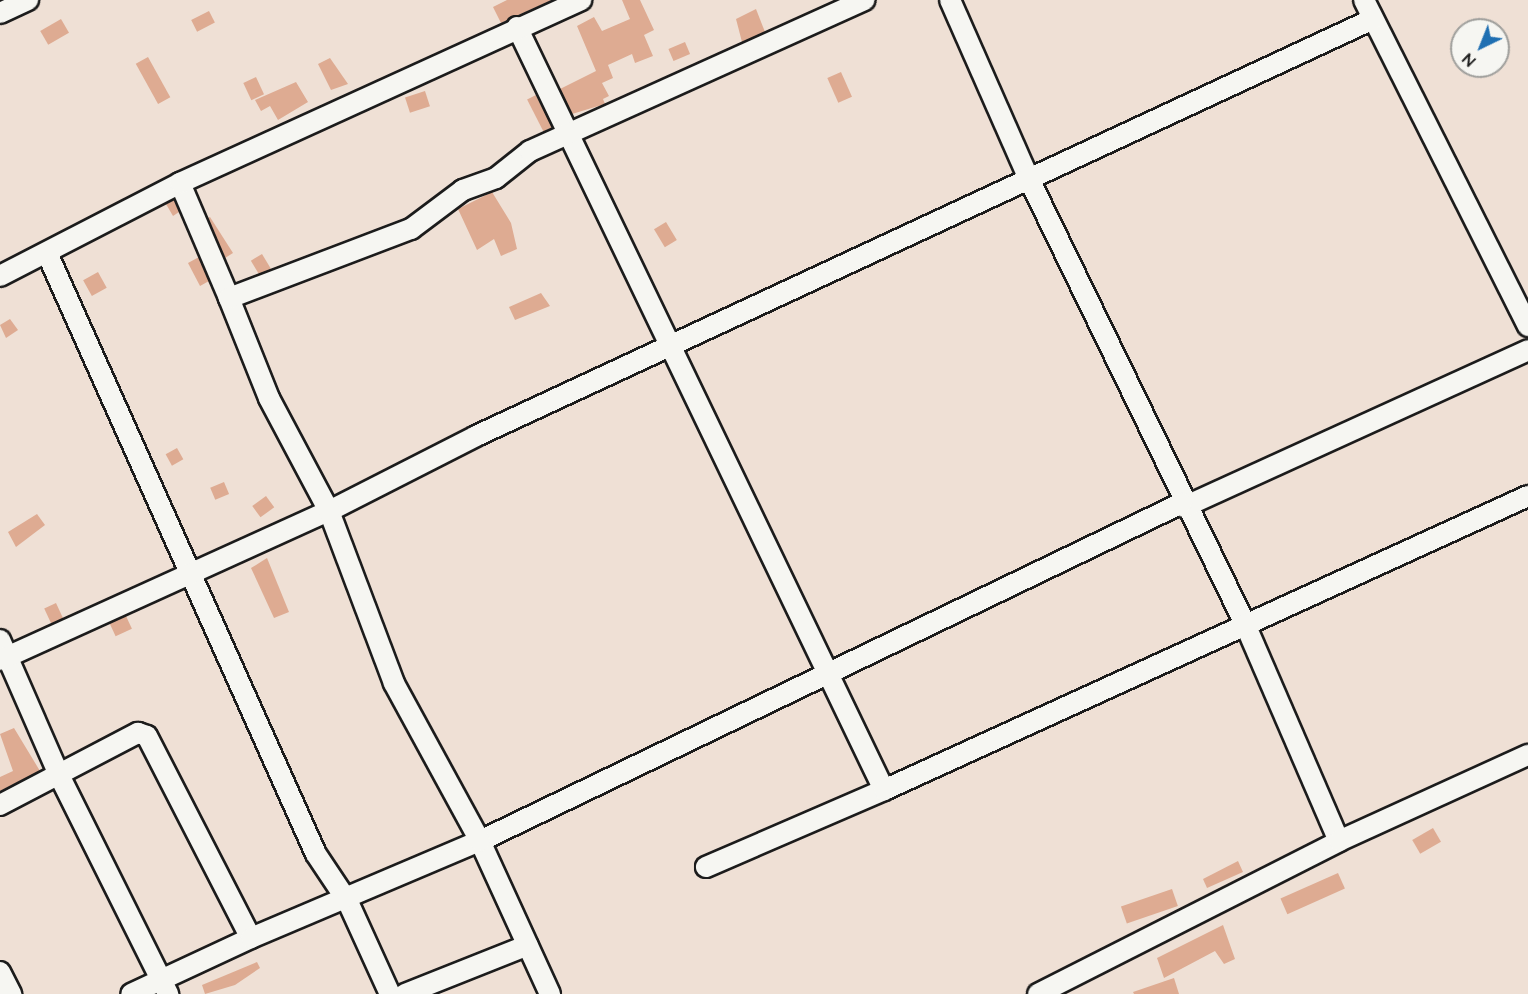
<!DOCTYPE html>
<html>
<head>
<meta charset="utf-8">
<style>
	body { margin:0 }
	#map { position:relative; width:1528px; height:994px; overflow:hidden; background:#efe0d5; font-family:"Architects Daughter",sans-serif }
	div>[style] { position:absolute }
	.building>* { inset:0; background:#deab92; transform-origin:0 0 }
	.roads { filter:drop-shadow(2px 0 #1c1c1c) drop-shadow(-2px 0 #1c1c1c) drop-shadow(0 2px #1c1c1c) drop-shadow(0 -2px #1c1c1c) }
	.minor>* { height:20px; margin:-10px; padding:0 10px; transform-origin:10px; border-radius:10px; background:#f6f6f2 }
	span { translate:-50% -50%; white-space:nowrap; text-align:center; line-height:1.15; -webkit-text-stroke:4.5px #f6f6f2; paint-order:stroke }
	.north { position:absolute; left:1450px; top:18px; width:60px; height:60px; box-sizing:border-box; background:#f6f6f2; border:2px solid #9f9f9c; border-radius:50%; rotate:223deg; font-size:16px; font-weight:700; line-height:24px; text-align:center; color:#1c1c1c }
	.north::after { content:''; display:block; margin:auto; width:21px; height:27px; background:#1f6fb2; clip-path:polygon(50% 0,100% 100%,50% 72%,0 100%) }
</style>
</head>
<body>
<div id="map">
	<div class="building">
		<i style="clip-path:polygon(507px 0,552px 0,501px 23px,493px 7px)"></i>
		<i style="clip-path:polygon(622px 0,640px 0,654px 30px,644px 35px,653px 56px,635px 63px,632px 54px,608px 65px,613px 78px,602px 83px,609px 96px,603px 99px,605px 104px,572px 114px,560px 89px,596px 71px,577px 26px,594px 17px,602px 31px,630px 19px)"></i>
		<i style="clip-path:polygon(756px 9px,765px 32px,742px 42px,736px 19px)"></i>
		<i style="left:209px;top:11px;width:13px;height:20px;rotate:63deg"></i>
		<i style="left:61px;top:19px;width:16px;height:24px;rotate:60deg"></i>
		<i style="left:685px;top:42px;width:13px;height:18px;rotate:67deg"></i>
		<i style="left:148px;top:57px;width:46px;height:14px;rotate:61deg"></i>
		<i style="clip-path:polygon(330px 58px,348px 84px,331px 90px,318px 64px)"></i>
		<i style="left:841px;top:72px;width:27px;height:15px;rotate:66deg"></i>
		<i style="left:256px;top:77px;width:19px;height:14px;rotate:65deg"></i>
		<i style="clip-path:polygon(296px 82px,308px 102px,278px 120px,270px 106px,261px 111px,255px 100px)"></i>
		<i style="left:425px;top:91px;width:16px;height:21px;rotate:72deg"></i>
		<i style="left:536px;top:95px;width:36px;height:10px;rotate:63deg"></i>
		<i style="clip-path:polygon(492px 192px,511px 223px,517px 249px,501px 256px,494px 239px,477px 250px,458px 209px)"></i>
		<i style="clip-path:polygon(174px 200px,179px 212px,173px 216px,166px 204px)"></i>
		<i style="clip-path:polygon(210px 217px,233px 253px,225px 258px,208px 218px)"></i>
		<i style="left:666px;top:222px;width:21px;height:14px;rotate:59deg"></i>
		<i style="left:262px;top:254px;width:17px;height:13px;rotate:59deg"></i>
		<i style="clip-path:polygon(199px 257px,209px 281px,200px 286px,188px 263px)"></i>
		<i style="left:98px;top:272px;width:18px;height:17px;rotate:61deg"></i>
		<i style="clip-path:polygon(541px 293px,550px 306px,515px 320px,509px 307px)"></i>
		<i style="clip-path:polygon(10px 319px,18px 330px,6px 338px,0 325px)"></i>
		<i style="left:177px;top:448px;width:13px;height:13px;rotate:61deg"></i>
		<i style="left:224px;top:482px;width:13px;height:15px;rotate:67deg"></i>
		<i style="left:266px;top:496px;width:14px;height:17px;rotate:54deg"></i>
		<i style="clip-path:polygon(37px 514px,45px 525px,16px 547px,8px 532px)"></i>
		<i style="clip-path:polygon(267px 558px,289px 612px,274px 618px,251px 568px)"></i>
		<i style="left:56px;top:603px;width:17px;height:13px;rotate:65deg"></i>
		<i style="left:126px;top:616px;width:14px;height:18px;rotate:65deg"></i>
		<i style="clip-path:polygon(14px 728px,40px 771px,0 791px,0 777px,13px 771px,0 734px)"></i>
		<i style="left:1433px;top:828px;width:16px;height:24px;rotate:60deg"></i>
		<i style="clip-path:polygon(1238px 861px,1243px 872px,1207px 888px,1203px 879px)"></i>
		<i style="left:1338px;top:873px;width:17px;height:63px;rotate:66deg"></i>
		<i style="left:1172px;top:889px;width:18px;height:54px;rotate:71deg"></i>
		<i style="clip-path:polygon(1223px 925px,1235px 959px,1224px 964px,1215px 951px,1164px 978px,1157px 958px)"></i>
		<i style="clip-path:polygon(257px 962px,260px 968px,235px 985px,205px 994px,202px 985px)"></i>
		<i style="clip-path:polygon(1174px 978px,1179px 994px,1134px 994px,1133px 992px)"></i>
	</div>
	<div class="roads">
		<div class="minor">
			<i style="left:950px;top:0;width:193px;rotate:66.2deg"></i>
			<i style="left:1028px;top:177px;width:497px;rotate:64.1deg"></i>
			<i style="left:1245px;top:624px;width:236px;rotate:66.6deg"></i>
			<i style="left:1364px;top:0;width:365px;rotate:63.3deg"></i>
			<i style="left:0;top:13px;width:31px;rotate:-25deg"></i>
			<i style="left:517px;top:27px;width:847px;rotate:64.31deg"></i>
			<i style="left:884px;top:790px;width:194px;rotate:156.6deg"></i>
			<i style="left:180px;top:183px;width:125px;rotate:66.9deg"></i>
			<i style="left:47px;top:253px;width:658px;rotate:65.89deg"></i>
			<i style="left:316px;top:854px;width:58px;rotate:56.3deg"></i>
			<i style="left:348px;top:902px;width:101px;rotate:65.5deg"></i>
			<i style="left:0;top:276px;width:203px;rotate:-27.3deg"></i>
			<i style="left:180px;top:183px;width:441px;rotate:-24.5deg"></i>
			<i style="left:1184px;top:507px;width:378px;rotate:-24.5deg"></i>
			<i style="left:0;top:640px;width:147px;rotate:66.4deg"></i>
			<i style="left:59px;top:775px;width:245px;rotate:63.5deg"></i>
			<i style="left:0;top:660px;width:361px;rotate:-24.4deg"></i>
			<i style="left:329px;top:511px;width:165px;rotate:-27deg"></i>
			<i style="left:476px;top:436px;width:989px;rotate:-24.93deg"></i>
			<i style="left:884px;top:790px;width:708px;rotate:-24.54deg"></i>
			<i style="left:0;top:805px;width:156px;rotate:-27.6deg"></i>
			<i style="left:138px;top:733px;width:9px;rotate:18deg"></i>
			<i style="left:147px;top:736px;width:227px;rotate:62.8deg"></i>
			<i style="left:251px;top:938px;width:132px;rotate:155deg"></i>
			<i style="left:251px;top:938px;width:249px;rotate:-23deg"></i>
			<i style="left:480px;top:841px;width:779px;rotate:-25.71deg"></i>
			<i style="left:0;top:972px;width:25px;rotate:63deg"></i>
			<i style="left:405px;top:994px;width:132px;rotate:-21.7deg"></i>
			<i style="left:550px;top:994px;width:168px;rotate:-114.6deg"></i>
			<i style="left:480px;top:841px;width:180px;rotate:-118.6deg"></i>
			<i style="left:394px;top:683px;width:184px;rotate:-110.7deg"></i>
			<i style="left:329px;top:511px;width:128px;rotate:-118deg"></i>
			<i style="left:269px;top:398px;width:108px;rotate:-111.8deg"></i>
			<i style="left:229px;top:298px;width:195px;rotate:-20.8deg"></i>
			<i style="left:411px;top:229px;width:65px;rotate:-36.9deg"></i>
			<i style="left:463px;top:190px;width:35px;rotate:-20deg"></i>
			<i style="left:496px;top:178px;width:43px;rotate:-38.5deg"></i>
			<i style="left:530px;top:151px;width:367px;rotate:-24.3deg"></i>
			<i style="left:1038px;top:994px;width:338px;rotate:-26.9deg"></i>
			<i style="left:1339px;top:841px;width:208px;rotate:-24.5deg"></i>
		</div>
	</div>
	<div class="north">N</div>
</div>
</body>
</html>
